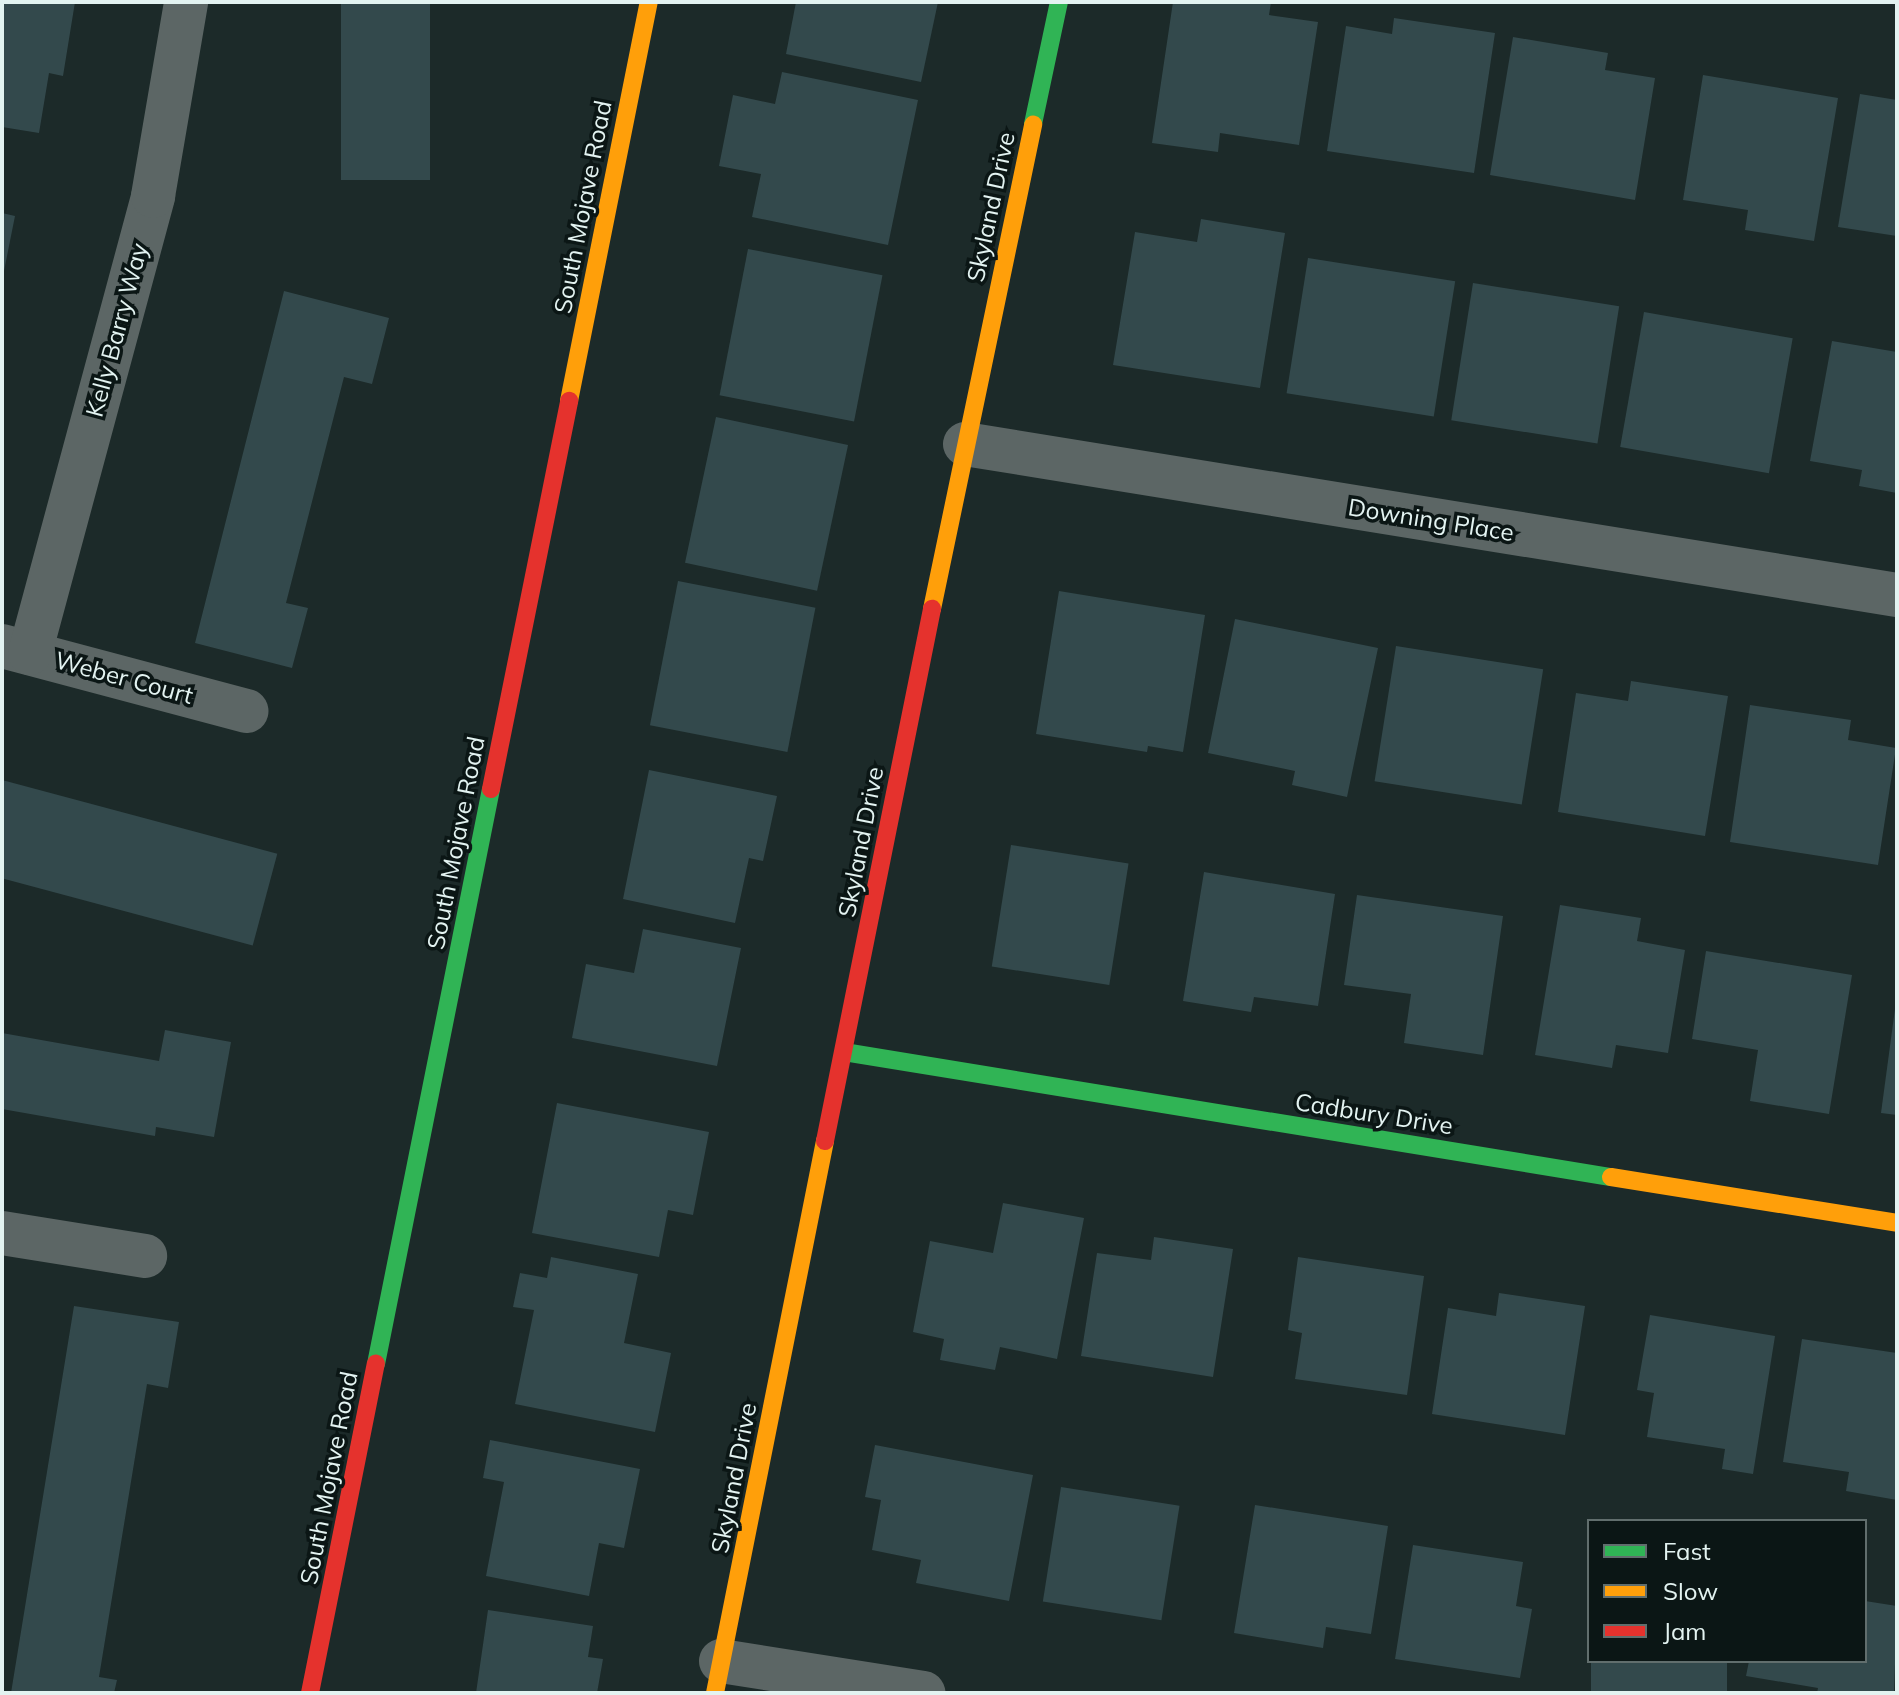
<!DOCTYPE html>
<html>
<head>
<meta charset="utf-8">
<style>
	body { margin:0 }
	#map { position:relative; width:1899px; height:1695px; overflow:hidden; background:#1c2a29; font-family:Mulish,sans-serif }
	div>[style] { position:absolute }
	.building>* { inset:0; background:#33494c; transform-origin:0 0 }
	.street>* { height:44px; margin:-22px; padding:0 22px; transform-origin:22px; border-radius:22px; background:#5c6665 }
	.fast>* { height:18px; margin:-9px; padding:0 9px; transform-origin:9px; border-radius:9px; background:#30b455 }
	.slow>* { height:18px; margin:-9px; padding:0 9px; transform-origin:9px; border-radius:9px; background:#ff9f0a }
	.jam>* { height:18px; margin:-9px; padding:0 9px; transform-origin:9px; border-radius:9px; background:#e5322d }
	span { translate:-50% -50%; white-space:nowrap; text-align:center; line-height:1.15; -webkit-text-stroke:7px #0b1615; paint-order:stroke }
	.street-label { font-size:24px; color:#e3f3f1 }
	.frame { position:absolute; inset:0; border:4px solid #e3f3f1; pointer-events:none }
	.legend { position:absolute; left:1587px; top:1519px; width:280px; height:144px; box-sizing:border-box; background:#0b1615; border:2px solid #616e6d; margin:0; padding:10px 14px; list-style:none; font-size:24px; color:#e3f3f1 }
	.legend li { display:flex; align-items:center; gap:16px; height:40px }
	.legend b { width:40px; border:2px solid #616e6d }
</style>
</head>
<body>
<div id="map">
	<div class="building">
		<i style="clip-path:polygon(2px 2px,75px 2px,63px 76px,49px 73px,39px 133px,2px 127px)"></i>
		<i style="left:341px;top:2px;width:89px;height:178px"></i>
		<i style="clip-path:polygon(796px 2px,938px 2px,921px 82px,786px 54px)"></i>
		<i style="clip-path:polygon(1173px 2px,1271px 2px,1269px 15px,1318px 22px,1299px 145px,1220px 133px,1218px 152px,1152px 143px)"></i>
		<i style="clip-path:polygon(1394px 18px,1495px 33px,1474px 173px,1327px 151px,1346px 26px,1392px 34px)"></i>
		<i style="clip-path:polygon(1513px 37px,1608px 53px,1605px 70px,1655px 78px,1635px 200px,1490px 175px)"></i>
		<i style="clip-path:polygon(782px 72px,918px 100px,888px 245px,752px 217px,761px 174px,719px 166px,733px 95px,775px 104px)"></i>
		<i style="clip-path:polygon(1703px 75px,1838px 98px,1814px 241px,1745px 230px,1748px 210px,1683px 200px)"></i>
		<i style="clip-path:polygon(1860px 94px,1897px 100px,1897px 236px,1838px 227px)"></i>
		<i style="clip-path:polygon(2px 213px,15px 216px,3px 276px,2px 276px)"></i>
		<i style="clip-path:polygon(1201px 219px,1285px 233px,1260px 388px,1113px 365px,1135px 232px,1197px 242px)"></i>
		<i style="left:748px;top:249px;width:137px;height:149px;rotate:11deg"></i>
		<i style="left:1308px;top:258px;width:149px;height:137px;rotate:9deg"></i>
		<i style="left:1473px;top:283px;width:148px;height:139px;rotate:9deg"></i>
		<i style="clip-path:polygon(284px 291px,389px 318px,372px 384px,344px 377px,286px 603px,308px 608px,292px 668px,195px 643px)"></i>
		<i style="left:1644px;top:312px;width:151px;height:137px;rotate:10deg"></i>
		<i style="clip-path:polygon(1832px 341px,1897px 352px,1897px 493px,1859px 486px,1862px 470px,1810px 461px)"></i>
		<i style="left:716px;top:417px;width:135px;height:149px;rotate:12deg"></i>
		<i style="left:678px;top:581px;width:140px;height:147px;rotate:11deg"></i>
		<i style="clip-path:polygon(1059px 591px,1205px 615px,1183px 752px,1148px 746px,1147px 752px,1036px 734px)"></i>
		<i style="clip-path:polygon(1235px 619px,1378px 648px,1347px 797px,1292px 785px,1295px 771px,1208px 753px)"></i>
		<i style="left:1396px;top:646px;width:149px;height:137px;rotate:9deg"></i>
		<i style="clip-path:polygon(1631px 681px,1728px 696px,1705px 836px,1558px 812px,1576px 693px,1628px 701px)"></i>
		<i style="clip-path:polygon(1750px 705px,1851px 720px,1848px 740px,1896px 748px,1878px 865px,1730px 842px)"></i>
		<i style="clip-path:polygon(649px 770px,777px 796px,763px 861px,749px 858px,735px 923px,623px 899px)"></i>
		<i style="left:2px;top:780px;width:285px;height:95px;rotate:15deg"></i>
		<i style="left:1011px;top:845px;width:119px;height:123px;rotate:9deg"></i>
		<i style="clip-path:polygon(1204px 872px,1335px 894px,1318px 1006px,1254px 997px,1251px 1012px,1183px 1001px)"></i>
		<i style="clip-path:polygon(1357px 895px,1503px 916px,1483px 1055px,1404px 1043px,1411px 994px,1344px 985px)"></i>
		<i style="clip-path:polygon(1560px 905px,1641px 918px,1637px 941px,1685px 950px,1668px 1053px,1616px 1045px,1612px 1068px,1535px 1055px)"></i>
		<i style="clip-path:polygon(643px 929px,741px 948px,717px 1066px,572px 1038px,586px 964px,634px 973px)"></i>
		<i style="clip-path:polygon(1706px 951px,1852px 975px,1829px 1114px,1750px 1101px,1758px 1050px,1692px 1039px)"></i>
		<i style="clip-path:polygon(1895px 1009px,1897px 1009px,1897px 1115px,1881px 1113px)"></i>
		<i style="clip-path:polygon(165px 1030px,231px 1042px,214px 1137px,156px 1127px,155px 1136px,2px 1109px,2px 1033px,159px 1061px)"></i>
		<i style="clip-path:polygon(557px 1103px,709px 1132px,693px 1215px,668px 1210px,659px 1257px,532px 1233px)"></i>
		<i style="clip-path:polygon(1003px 1203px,1084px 1218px,1057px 1359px,1000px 1347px,995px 1370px,940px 1360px,944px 1339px,913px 1332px,930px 1241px,993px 1253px)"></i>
		<i style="clip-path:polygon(1154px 1237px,1233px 1249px,1213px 1377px,1081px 1356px,1097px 1253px,1151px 1260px)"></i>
		<i style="clip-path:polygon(551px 1257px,638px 1274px,624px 1343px,671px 1353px,655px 1432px,515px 1404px,534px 1310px,513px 1307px,520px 1273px,547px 1278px)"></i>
		<i style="clip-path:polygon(1298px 1257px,1424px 1276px,1407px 1395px,1295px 1379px,1302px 1333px,1288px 1330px)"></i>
		<i style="clip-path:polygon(1499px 1293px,1585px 1306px,1565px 1435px,1432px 1414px,1448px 1308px,1496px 1316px)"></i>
		<i style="clip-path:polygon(74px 1306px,179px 1322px,168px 1388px,147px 1384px,99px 1677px,117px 1680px,114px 1693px,11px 1693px)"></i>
		<i style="clip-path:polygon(1650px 1315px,1775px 1336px,1753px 1474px,1722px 1469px,1725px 1449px,1647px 1437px,1654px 1393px,1637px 1390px)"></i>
		<i style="clip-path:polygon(1802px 1339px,1897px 1353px,1897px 1500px,1846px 1491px,1849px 1472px,1783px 1462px)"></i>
		<i style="clip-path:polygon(490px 1440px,640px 1469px,624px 1548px,599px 1543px,589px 1596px,486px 1576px,504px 1482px,483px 1478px)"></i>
		<i style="clip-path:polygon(875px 1445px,1033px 1475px,1009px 1601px,916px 1583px,921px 1560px,872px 1550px,881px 1500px,865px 1497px)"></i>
		<i style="left:1061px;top:1487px;width:120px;height:116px;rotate:9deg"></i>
		<i style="clip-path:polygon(1255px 1505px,1388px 1526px,1371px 1634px,1326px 1627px,1323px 1648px,1234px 1633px)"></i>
		<i style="clip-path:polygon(1413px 1545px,1523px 1562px,1516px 1606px,1532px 1609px,1520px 1678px,1395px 1659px)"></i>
		<i style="clip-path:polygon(1865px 1601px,1897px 1606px,1894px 1693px,1817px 1693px,1818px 1688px,1746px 1676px,1749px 1661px,1865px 1661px)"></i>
		<i style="clip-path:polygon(488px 1610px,593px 1626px,588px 1657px,603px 1659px,597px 1693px,476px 1693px)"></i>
		<i style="left:1591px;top:1661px;width:136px;height:32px"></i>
	</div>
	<div class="street">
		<i style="left:965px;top:444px;width:944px;rotate:9.2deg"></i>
		<i style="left:2px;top:646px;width:253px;rotate:14.9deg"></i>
		<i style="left:30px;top:653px;width:473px;rotate:-74.9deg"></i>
		<i style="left:153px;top:196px;width:197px;rotate:-80.3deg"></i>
		<i style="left:2px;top:1233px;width:145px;rotate:9.1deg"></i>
		<i style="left:721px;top:1661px;width:205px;rotate:9deg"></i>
	</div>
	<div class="fast">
		<i style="left:1033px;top:124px;width:125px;rotate:-78deg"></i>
		<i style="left:844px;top:1052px;width:777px;rotate:9.26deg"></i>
		<i style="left:376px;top:1364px;width:586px;rotate:-78.69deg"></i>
	</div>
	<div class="slow">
		<i style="left:569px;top:401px;width:407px;rotate:-78.7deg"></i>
		<i style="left:932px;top:609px;width:495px;rotate:-78.2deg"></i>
		<i style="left:1611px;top:1177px;width:290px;rotate:9.1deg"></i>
		<i style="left:715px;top:1693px;width:563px;rotate:-78.73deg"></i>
	</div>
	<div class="jam">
		<i style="left:491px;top:789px;width:396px;rotate:-78.6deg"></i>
		<i style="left:825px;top:1141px;width:543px;rotate:-78.63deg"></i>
		<i style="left:310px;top:1693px;width:336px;rotate:-78.7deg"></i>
	</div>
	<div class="street-label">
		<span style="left:583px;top:207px;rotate:-79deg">South Mojave Road</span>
		<span style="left:991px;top:207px;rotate:-78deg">Skyland Drive</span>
		<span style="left:117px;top:330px;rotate:-75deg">Kelly Barry Way</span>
		<span style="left:1431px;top:520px;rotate:9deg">Downing Place</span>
		<span style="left:124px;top:678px;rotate:15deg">Weber Court</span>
		<span style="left:861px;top:842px;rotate:-79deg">Skyland Drive</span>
		<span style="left:456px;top:843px;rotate:-79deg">South Mojave Road</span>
		<span style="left:1374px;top:1114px;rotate:9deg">Cadbury Drive</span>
		<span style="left:329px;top:1478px;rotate:-79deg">South Mojave Road</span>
		<span style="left:734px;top:1478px;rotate:-79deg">Skyland Drive</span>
	</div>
	<div class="frame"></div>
	<ul class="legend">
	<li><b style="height:10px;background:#30b455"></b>Fast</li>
	<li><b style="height:10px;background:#ff9f0a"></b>Slow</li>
	<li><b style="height:10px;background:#e5322d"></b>Jam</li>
	</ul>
</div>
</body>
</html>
